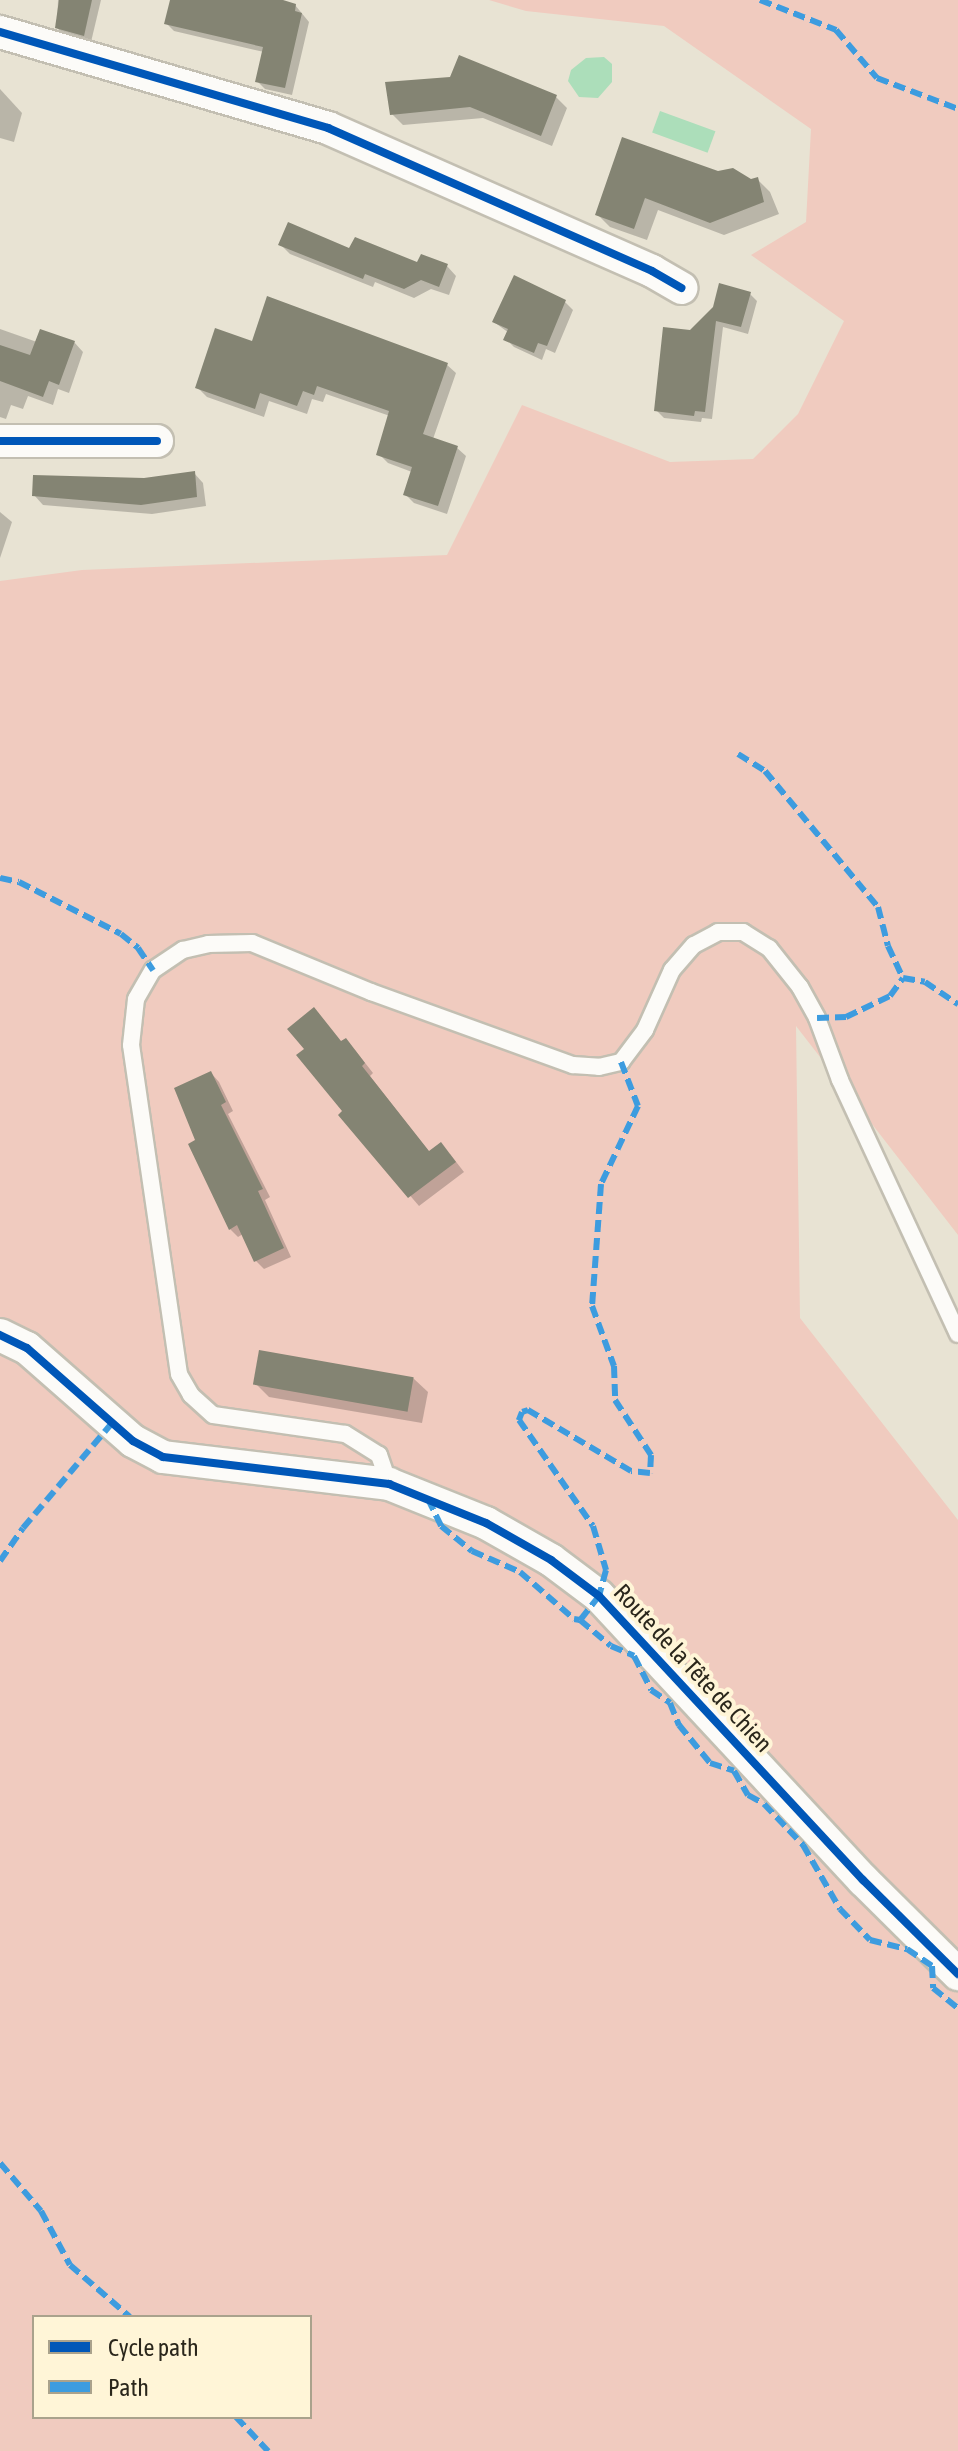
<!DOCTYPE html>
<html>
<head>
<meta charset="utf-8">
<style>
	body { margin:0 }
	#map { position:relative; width:958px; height:2451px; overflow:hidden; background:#e8e3d3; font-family:"Asap Condensed",sans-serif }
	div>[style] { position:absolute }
	.green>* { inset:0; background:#f0cbbf }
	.water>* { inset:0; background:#acdeba; transform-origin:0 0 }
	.shadow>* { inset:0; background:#0003 }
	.building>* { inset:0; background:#848473; transform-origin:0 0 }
	.roads { filter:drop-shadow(2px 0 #c3bfb2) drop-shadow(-2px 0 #c3bfb2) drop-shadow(0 2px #c3bfb2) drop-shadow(0 -2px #c3bfb2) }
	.service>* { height:16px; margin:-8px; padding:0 8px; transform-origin:8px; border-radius:8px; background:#fcfbf8 }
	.minor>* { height:32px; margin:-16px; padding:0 16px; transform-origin:16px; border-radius:16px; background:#fcfbf8 }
	.quiet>* { height:6px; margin-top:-3px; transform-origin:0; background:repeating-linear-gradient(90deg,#3d9cdf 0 12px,transparent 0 18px) }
	.cycleway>* { height:8px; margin:-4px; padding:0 4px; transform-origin:4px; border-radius:4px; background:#0057b8 }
	span { translate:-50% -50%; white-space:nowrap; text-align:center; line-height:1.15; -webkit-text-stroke:8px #fff5d7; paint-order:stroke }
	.street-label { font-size:24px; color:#2a261b }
	.legend { position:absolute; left:32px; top:2315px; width:280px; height:104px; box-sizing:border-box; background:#fff5d7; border:2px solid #aaa28c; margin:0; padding:10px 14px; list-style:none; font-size:24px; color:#2a261b }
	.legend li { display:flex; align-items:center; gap:16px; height:40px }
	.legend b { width:40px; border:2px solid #aaa28c }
</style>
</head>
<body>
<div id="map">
	<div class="green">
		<i style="clip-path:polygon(evenodd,489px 0,958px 0,958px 1235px,796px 1026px,800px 1318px,958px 1520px,958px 2451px,0 2451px,0 581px,82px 570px,447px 555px,522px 405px,670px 462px,753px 459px,798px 414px,844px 321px,751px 255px,806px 222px,811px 129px,664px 26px,526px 11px,489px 0,34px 2317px,310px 2317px,310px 2417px,34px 2417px,34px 2317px)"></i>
	</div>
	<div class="water">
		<i style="clip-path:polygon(604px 57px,612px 64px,612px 82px,598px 98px,579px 97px,568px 81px,571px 70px,586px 58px)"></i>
		<i style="left:660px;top:111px;width:59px;height:23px;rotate:20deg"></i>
	</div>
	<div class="shadow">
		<i style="clip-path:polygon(58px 0,101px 0,91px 42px,65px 35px,57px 28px)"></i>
		<i style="clip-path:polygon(172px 0,275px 0,295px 5px,309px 22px,292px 95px,265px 89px,257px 81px,264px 52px,174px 31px,166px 23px)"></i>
		<i style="clip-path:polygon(460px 58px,556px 97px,567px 108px,552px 146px,483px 118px,403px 125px,392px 114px,452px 79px)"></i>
		<i style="clip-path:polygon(0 89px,22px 113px,14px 142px,0 138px)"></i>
		<i style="clip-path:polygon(623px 139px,718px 173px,751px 182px,757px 179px,770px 192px,779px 214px,724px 235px,658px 210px,647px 240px,610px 227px,597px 214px)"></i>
		<i style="clip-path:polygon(281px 245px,447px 266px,456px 276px,449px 295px,431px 289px,414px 298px,375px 282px,373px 287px,290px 254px)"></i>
		<i style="clip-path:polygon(750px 294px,757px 301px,748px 334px,723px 327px,712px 419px,702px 418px,701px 422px,664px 418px,656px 410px,691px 332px)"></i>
		<i style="clip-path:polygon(565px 302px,573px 310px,555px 353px,546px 349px,542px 360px,514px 347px,506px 339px,509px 333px,494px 322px)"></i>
		<i style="clip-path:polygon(0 329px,37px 342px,74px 342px,83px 352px,69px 393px,58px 389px,53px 405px,28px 396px,23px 409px,11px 405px,6px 419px,0 417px)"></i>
		<i style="clip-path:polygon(253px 343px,446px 364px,456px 373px,433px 439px,456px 447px,466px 456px,447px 514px,414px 503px,405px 494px,412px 472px,388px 463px,379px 454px,390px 416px,326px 394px,323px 402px,312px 399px,307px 414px,269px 401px,264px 417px,207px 397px,198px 388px)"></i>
		<i style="clip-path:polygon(194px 473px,203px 483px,206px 506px,152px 514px,43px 505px,34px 495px)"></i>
		<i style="clip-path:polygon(0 512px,12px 522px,0 558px)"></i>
		<i style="clip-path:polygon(342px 1043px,355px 1050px,373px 1073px,370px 1076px,430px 1153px,450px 1154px,464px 1172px,419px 1206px,341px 1115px,345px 1112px)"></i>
		<i style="clip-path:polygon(211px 1073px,219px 1082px,233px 1111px,228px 1114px,270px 1197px,265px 1200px,291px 1257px,264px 1269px,256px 1261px,243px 1234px,238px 1237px,230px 1229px,197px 1141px)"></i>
		<i style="clip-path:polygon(413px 1378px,428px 1392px,422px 1423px,269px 1397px,255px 1383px)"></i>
	</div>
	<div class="building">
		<i style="clip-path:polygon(59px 0,92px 0,84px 36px,55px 28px)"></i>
		<i style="clip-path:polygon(170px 0,283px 0,296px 4px,295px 11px,302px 13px,285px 88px,255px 82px,263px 47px,164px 24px)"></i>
		<i style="clip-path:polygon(459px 55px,557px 95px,541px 136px,470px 107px,390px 115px,385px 82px,450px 77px)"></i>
		<i style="clip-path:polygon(622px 137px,718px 171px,733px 168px,751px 179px,758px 177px,764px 202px,710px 223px,645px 198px,634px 229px,595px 215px)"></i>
		<i style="clip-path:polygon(288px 222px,349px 248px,355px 237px,417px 262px,421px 254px,448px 264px,439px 287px,421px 280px,404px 289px,365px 274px,363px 279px,278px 245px)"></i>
		<i style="clip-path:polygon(514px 275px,566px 300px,547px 346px,538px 343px,534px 353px,503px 340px,508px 329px,492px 322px)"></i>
		<i style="clip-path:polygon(719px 283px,751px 292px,741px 327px,716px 321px,705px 412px,695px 411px,694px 416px,654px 411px,663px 327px,690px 330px,713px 307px)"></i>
		<i style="clip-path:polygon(267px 296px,448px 363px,423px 434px,458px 446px,438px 506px,403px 495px,412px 467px,376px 455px,389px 411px,317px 386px,314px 395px,303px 391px,297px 406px,260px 393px,255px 409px,195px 388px,215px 328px,252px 341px)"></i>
		<i style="clip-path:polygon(40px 329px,75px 341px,59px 385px,49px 381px,43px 397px,0 381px,0 345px,30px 355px)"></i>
		<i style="clip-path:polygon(195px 471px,197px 497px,141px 505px,32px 496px,33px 475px,144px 478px)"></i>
		<i style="clip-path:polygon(314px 1007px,341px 1041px,346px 1038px,365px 1063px,362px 1066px,429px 1151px,441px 1142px,456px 1162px,408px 1198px,338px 1115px,342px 1111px,296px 1055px,304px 1049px,287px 1029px)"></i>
		<i style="clip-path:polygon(211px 1071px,226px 1102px,221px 1105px,263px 1189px,258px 1191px,284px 1248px,254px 1262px,237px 1225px,229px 1230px,188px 1144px,195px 1140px,174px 1088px)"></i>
		<i style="left:259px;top:1350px;width:157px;height:35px;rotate:10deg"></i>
	</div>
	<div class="roads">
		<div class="service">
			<i style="left:389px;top:1484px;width:31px;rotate:-109deg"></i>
			<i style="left:379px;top:1455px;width:40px;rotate:-148deg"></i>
			<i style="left:345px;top:1434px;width:133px;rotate:-171.8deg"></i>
			<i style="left:213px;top:1415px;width:30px;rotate:-138deg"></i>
			<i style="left:191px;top:1395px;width:24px;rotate:-120deg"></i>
			<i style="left:179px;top:1374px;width:332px;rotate:-98.3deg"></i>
			<i style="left:131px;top:1045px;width:46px;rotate:-83.8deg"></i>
			<i style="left:136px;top:999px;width:34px;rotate:-60deg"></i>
			<i style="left:153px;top:970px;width:36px;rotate:-34deg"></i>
			<i style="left:183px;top:950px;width:26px;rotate:-13deg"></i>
			<i style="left:208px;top:944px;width:44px;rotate:-1.3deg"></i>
			<i style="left:252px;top:943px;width:129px;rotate:22.4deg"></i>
			<i style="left:371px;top:992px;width:215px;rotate:19.9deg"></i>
			<i style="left:573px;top:1065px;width:26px;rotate:4deg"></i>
			<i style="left:599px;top:1067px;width:23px;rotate:-13deg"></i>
			<i style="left:621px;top:1062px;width:40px;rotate:-53deg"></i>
			<i style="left:645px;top:1030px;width:66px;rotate:-65.8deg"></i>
			<i style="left:672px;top:970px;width:33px;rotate:-49deg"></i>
			<i style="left:694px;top:945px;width:27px;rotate:-28deg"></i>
			<i style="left:718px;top:932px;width:25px"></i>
			<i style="left:743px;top:932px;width:31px;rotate:32deg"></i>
			<i style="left:769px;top:948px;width:50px;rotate:51.5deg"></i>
			<i style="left:800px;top:987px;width:35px;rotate:61deg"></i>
			<i style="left:817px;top:1018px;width:66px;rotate:69.6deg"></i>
			<i style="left:840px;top:1080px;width:280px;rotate:65.1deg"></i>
		</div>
		<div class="minor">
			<i style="left:0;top:32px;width:342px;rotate:16.3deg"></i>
			<i style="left:328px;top:128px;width:354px;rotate:23.8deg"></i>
			<i style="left:652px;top:271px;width:34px;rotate:30deg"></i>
			<i style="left:0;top:441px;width:157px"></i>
			<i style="left:0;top:1335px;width:30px;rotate:26deg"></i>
			<i style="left:27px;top:1348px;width:141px;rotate:41.3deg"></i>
			<i style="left:133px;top:1441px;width:34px;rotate:28deg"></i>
			<i style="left:163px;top:1457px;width:228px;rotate:6.8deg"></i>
			<i style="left:389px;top:1484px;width:105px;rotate:21.9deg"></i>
			<i style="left:486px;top:1523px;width:75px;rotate:29.6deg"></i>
			<i style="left:551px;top:1560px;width:60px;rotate:36.9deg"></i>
			<i style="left:599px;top:1596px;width:388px;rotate:47.1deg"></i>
			<i style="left:863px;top:1880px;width:134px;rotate:44.7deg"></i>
		</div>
	</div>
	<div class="quiet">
		<i style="left:760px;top:0;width:82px;rotate:21.5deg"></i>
		<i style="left:836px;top:30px;width:63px;rotate:49.5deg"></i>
		<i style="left:877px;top:78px;width:87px;rotate:20.9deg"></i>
		<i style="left:738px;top:754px;width:32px;rotate:32deg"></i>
		<i style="left:765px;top:771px;width:177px;rotate:50.3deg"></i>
		<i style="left:878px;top:907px;width:40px;rotate:75.6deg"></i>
		<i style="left:888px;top:946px;width:35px;rotate:65deg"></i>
		<i style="left:0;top:878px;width:19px;rotate:12deg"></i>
		<i style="left:19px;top:882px;width:114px;rotate:27deg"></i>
		<i style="left:121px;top:934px;width:22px;rotate:39deg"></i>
		<i style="left:138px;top:948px;width:27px;rotate:56deg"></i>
		<i style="left:817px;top:1018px;width:29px;rotate:-2deg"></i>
		<i style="left:846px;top:1017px;width:49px;rotate:-25.5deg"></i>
		<i style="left:890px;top:996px;width:22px;rotate:-54deg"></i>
		<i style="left:903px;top:978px;width:22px;rotate:10deg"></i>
		<i style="left:925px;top:982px;width:40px;rotate:34deg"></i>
		<i style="left:621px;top:1062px;width:47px;rotate:68.9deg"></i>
		<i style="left:638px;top:1106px;width:86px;rotate:115.4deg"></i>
		<i style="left:601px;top:1184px;width:122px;rotate:94.2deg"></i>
		<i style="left:592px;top:1306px;width:64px;rotate:69.9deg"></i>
		<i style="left:614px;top:1366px;width:34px;rotate:88deg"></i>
		<i style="left:615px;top:1400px;width:66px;rotate:56.8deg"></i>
		<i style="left:651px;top:1455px;width:18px;rotate:93deg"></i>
		<i style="left:650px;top:1473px;width:19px;rotate:-174deg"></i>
		<i style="left:631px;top:1471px;width:120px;rotate:-149.4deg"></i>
		<i style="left:528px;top:1410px;width:6px;rotate:162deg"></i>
		<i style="left:522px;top:1412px;width:9px;rotate:111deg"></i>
		<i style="left:519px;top:1420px;width:129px;rotate:55.1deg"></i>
		<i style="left:593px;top:1526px;width:46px;rotate:73.5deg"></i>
		<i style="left:606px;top:1570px;width:27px;rotate:105deg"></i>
		<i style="left:599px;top:1596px;width:31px;rotate:128deg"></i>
		<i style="left:580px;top:1620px;width:40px;rotate:40deg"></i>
		<i style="left:611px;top:1646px;width:25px;rotate:23deg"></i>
		<i style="left:634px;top:1656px;width:38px;rotate:63deg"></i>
		<i style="left:651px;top:1690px;width:23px;rotate:34deg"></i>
		<i style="left:670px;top:1703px;width:24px;rotate:68deg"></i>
		<i style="left:679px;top:1725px;width:49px;rotate:50.8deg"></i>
		<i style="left:710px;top:1763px;width:25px;rotate:18deg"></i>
		<i style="left:734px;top:1771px;width:28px;rotate:60deg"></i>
		<i style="left:748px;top:1795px;width:18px;rotate:29deg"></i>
		<i style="left:764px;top:1804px;width:57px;rotate:46.4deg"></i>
		<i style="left:803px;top:1845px;width:74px;rotate:60deg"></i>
		<i style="left:840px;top:1909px;width:43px;rotate:45.9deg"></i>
		<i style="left:870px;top:1940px;width:38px;rotate:14deg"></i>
		<i style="left:907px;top:1949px;width:30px;rotate:34deg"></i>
		<i style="left:932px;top:1966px;width:22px;rotate:87deg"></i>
		<i style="left:933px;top:1988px;width:32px;rotate:39deg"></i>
		<i style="left:428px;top:1499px;width:30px;rotate:64deg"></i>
		<i style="left:441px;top:1526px;width:40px;rotate:39deg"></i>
		<i style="left:472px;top:1551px;width:52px;rotate:23.6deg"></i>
		<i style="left:520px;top:1572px;width:72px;rotate:41deg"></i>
		<i style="left:574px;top:1619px;width:6px;rotate:9deg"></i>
		<i style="left:0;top:1561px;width:40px;rotate:-55.1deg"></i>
		<i style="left:23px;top:1528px;width:138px;rotate:-49.7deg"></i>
		<i style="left:0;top:2163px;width:63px;rotate:49.5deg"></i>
		<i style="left:41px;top:2211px;width:61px;rotate:61.8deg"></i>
		<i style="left:70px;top:2265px;width:79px;rotate:40.9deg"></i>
		<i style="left:236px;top:2417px;width:47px;rotate:46.7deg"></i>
	</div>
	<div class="cycleway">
		<i style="left:0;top:32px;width:342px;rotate:16.3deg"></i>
		<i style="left:328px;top:128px;width:354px;rotate:23.8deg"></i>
		<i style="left:652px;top:271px;width:34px;rotate:30deg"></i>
		<i style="left:0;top:441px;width:157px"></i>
		<i style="left:0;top:1335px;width:30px;rotate:26deg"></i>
		<i style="left:27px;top:1348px;width:141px;rotate:41.3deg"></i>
		<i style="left:133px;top:1441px;width:34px;rotate:28deg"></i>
		<i style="left:163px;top:1457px;width:228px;rotate:6.8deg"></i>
		<i style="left:389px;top:1484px;width:105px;rotate:21.9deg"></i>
		<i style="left:486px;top:1523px;width:75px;rotate:29.6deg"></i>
		<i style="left:551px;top:1560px;width:60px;rotate:36.9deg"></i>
		<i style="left:599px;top:1596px;width:388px;rotate:47.1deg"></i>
		<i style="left:863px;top:1880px;width:134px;rotate:44.7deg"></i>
	</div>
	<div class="street-label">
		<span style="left:693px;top:1668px;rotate:47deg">Route de la Tête de Chien</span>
	</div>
	<ul class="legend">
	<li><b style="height:10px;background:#0057b8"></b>Cycle path</li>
	<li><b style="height:10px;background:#3d9cdf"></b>Path</li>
	</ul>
</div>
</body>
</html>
